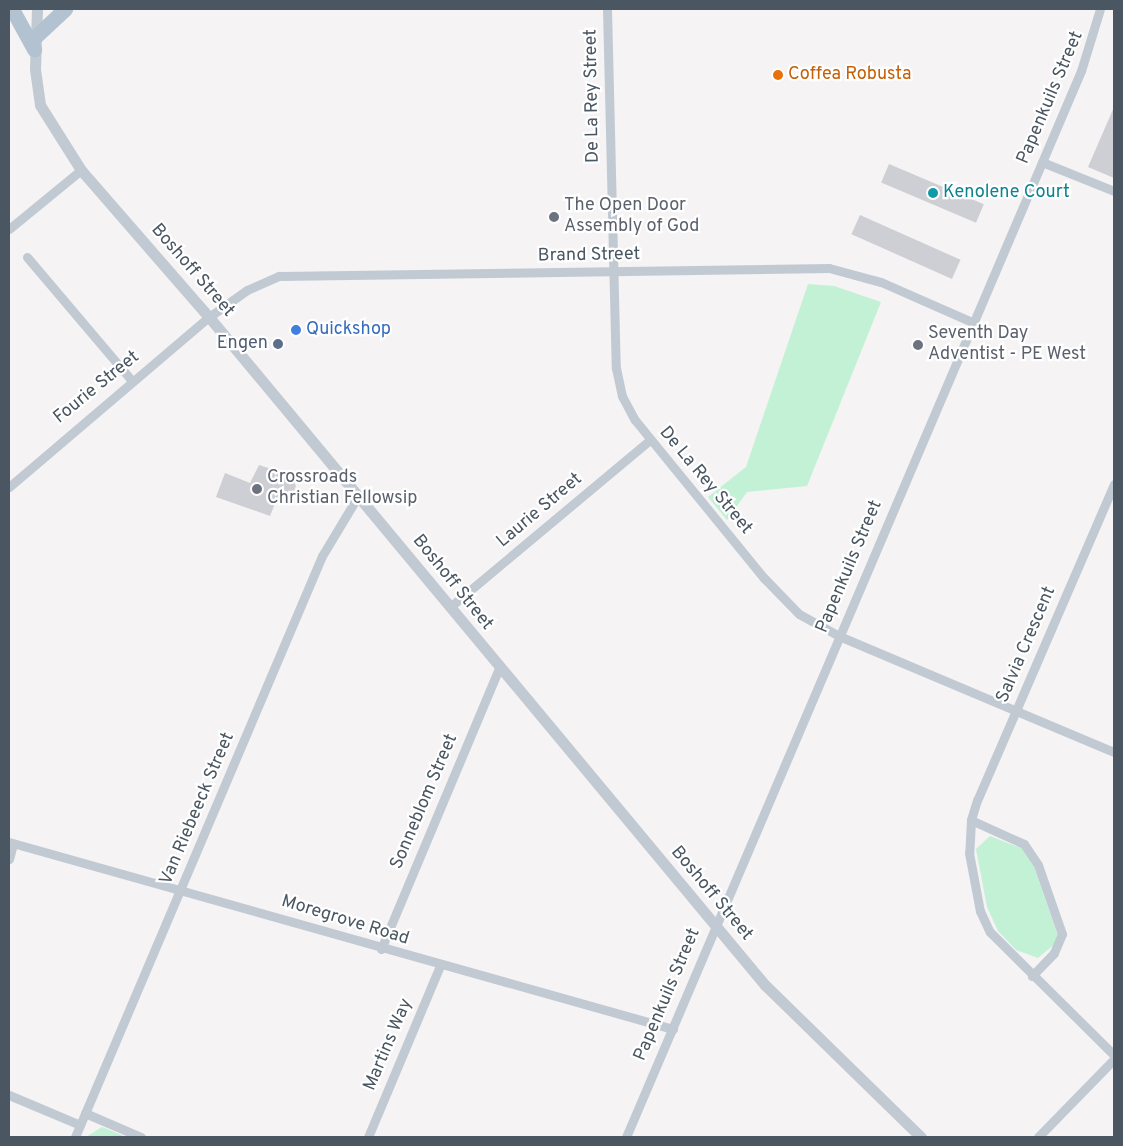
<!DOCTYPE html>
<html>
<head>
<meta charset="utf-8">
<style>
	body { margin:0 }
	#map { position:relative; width:1123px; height:1146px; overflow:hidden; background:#f5f3f3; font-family:Overpass,sans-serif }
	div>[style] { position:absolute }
	.green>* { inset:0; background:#c3f1d5 }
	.building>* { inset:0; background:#cdcfd5; transform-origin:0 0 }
	.minor>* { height:9px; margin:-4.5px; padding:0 4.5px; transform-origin:4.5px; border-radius:4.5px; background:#c1cad2 }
	.tertiary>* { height:11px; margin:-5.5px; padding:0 5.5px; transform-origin:5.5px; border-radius:5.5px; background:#c1cad2 }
	.primary>* { height:15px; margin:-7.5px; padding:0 7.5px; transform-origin:7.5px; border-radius:7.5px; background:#b3c2d1 }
	.dots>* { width:14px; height:14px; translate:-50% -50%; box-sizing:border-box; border:2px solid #fff; border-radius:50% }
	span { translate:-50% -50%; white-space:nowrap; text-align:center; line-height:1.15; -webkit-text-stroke:4.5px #fff; paint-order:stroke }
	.food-label { font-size:18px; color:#c56008 }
	.left { translate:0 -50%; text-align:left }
	.street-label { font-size:18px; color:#4a5661 }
	.culture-label { font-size:18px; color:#0d838f }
	.worship-label { font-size:18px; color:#5b616d }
	.shop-label { font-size:18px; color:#366cbe }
	.service-label { font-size:18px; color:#4e5e75 }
	.right { translate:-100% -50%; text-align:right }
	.frame { position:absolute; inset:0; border:10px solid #4a5661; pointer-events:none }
</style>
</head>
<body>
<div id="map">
	<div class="green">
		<i style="clip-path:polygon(808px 284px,834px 286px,881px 302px,807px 486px,747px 492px,727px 520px,708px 497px,746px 467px)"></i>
		<i style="clip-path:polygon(990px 836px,1026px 850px,1031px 858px,1058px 936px,1056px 943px,1038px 958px,1016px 950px,998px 931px,987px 907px,976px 849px)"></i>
		<i style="clip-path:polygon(102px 1127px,107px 1129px,126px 1137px,86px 1137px)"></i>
	</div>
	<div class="building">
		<i style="clip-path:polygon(1114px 107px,1114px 178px,1088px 167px)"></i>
		<i style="left:889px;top:164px;width:103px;height:20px;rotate:23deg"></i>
		<i style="left:860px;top:215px;width:110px;height:21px;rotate:24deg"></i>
		<i style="clip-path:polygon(259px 465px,290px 475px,296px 486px,293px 493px,278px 496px,270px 516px,216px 497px,225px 473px,250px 483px)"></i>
	</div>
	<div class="minor">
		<i style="left:607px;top:9px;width:359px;rotate:88.6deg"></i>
		<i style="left:616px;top:368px;width:29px;rotate:78deg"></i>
		<i style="left:622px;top:396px;width:27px;rotate:62deg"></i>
		<i style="left:635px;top:420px;width:204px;rotate:50.8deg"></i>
		<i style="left:764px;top:578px;width:50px;rotate:45.8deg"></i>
		<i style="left:799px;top:614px;width:46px;rotate:28.8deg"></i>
		<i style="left:839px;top:636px;width:298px;rotate:22.9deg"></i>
		<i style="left:1042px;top:162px;width:78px;rotate:21.9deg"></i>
		<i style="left:9px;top:229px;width:93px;rotate:-39.3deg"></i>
		<i style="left:27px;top:257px;width:162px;rotate:49.7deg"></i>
		<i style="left:1114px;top:484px;width:344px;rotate:113.4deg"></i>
		<i style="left:977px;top:800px;width:21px;rotate:107deg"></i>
		<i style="left:971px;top:820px;width:33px;rotate:93deg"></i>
		<i style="left:969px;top:853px;width:59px;rotate:79.3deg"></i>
		<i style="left:980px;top:911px;width:23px;rotate:65deg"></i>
		<i style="left:990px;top:932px;width:175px;rotate:44.8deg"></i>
		<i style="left:9px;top:487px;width:262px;rotate:-40.4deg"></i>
		<i style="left:209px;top:317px;width:47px;rotate:-35.4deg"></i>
		<i style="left:247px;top:290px;width:35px;rotate:-24deg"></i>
		<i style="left:279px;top:276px;width:550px;rotate:-0.83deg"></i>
		<i style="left:829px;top:268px;width:54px;rotate:15.1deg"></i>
		<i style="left:881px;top:282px;width:99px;rotate:23.7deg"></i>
		<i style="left:450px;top:607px;width:261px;rotate:-39.9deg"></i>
		<i style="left:971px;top:820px;width:58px;rotate:24.4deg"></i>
		<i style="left:1024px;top:844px;width:25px;rotate:56deg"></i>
		<i style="left:1038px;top:865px;width:73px;rotate:70.8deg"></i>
		<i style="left:1062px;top:934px;width:21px;rotate:113deg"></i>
		<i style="left:1054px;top:953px;width:32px;rotate:134deg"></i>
		<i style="left:9px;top:842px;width:690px;rotate:15.73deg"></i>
		<i style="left:9px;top:859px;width:16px;rotate:-75deg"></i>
		<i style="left:381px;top:949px;width:305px;rotate:-67.2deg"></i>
		<i style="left:9px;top:1095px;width:77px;rotate:22.9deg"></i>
		<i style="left:85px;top:1113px;width:61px;rotate:23.2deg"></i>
		<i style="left:75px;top:1137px;width:631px;rotate:-66.97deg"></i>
		<i style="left:322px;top:556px;width:70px;rotate:-59deg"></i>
		<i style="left:368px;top:1137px;width:186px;rotate:-67.2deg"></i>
		<i style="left:626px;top:1137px;width:1159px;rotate:-66.89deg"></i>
		<i style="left:1081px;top:71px;width:65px;rotate:-73deg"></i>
		<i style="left:1038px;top:1137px;width:109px;rotate:-45.7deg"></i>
	</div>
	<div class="tertiary">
		<i style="left:37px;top:9px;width:60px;rotate:91.9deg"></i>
		<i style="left:35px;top:69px;width:36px;rotate:82deg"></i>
		<i style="left:40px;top:105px;width:77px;rotate:57.8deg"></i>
		<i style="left:81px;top:170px;width:195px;rotate:49deg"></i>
		<i style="left:209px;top:317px;width:869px;rotate:50.23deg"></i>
		<i style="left:765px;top:985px;width:218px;rotate:44.3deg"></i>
	</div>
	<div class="primary">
		<i style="left:12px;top:9px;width:46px;rotate:61.2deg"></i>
		<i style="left:36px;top:36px;width:40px;rotate:-43deg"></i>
	</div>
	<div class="dots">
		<i style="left:778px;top:75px;background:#e8710a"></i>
		<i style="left:933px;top:193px;background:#0f9aa8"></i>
		<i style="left:554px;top:217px;background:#6b7280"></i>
		<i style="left:296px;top:330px;background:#3f7fe0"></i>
		<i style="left:278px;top:344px;background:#5c6f8a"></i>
		<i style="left:918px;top:345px;background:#6b7280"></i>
		<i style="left:257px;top:489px;background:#6b7280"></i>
	</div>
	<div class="food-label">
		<span class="left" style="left:788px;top:75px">Coffea Robusta</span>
	</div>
	<div class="street-label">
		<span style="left:593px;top:96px;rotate:-91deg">De La Rey Street</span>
		<span style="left:1051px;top:98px;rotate:-67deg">Papenkuils Street</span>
		<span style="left:589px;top:256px;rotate:-1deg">Brand Street</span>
		<span style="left:192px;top:271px;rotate:49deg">Boshoff Street</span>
		<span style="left:97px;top:388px;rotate:-39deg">Fourie Street</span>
		<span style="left:705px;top:481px;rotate:50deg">De La Rey Street</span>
		<span style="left:540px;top:511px;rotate:-40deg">Laurie Street</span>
		<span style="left:850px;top:567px;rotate:-67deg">Papenkuils Street</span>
		<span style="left:452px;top:583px;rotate:51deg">Boshoff Street</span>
		<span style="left:1027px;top:645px;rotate:-67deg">Salvia Crescent</span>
		<span style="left:425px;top:802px;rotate:-67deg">Sonneblom Street</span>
		<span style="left:198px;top:809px;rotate:-67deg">Van Riebeeck Street</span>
		<span style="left:711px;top:894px;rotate:50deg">Boshoff Street</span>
		<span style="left:345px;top:921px;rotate:17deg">Moregrove Road</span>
		<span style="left:668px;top:995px;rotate:-67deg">Papenkuils Street</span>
		<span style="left:389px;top:1045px;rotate:-67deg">Martins Way</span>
	</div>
	<div class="culture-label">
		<span class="left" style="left:943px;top:193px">Kenolene Court</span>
	</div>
	<div class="worship-label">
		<span class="left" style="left:564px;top:217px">The Open Door<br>Assembly of God</span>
		<span class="left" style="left:928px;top:345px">Seventh Day<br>Adventist - PE West</span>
		<span class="left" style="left:267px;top:489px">Crossroads<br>Christian Fellowsip</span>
	</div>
	<div class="shop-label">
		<span class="left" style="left:306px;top:330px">Quickshop</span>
	</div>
	<div class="service-label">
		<span class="right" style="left:268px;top:344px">Engen</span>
	</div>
	<div class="frame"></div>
</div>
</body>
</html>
